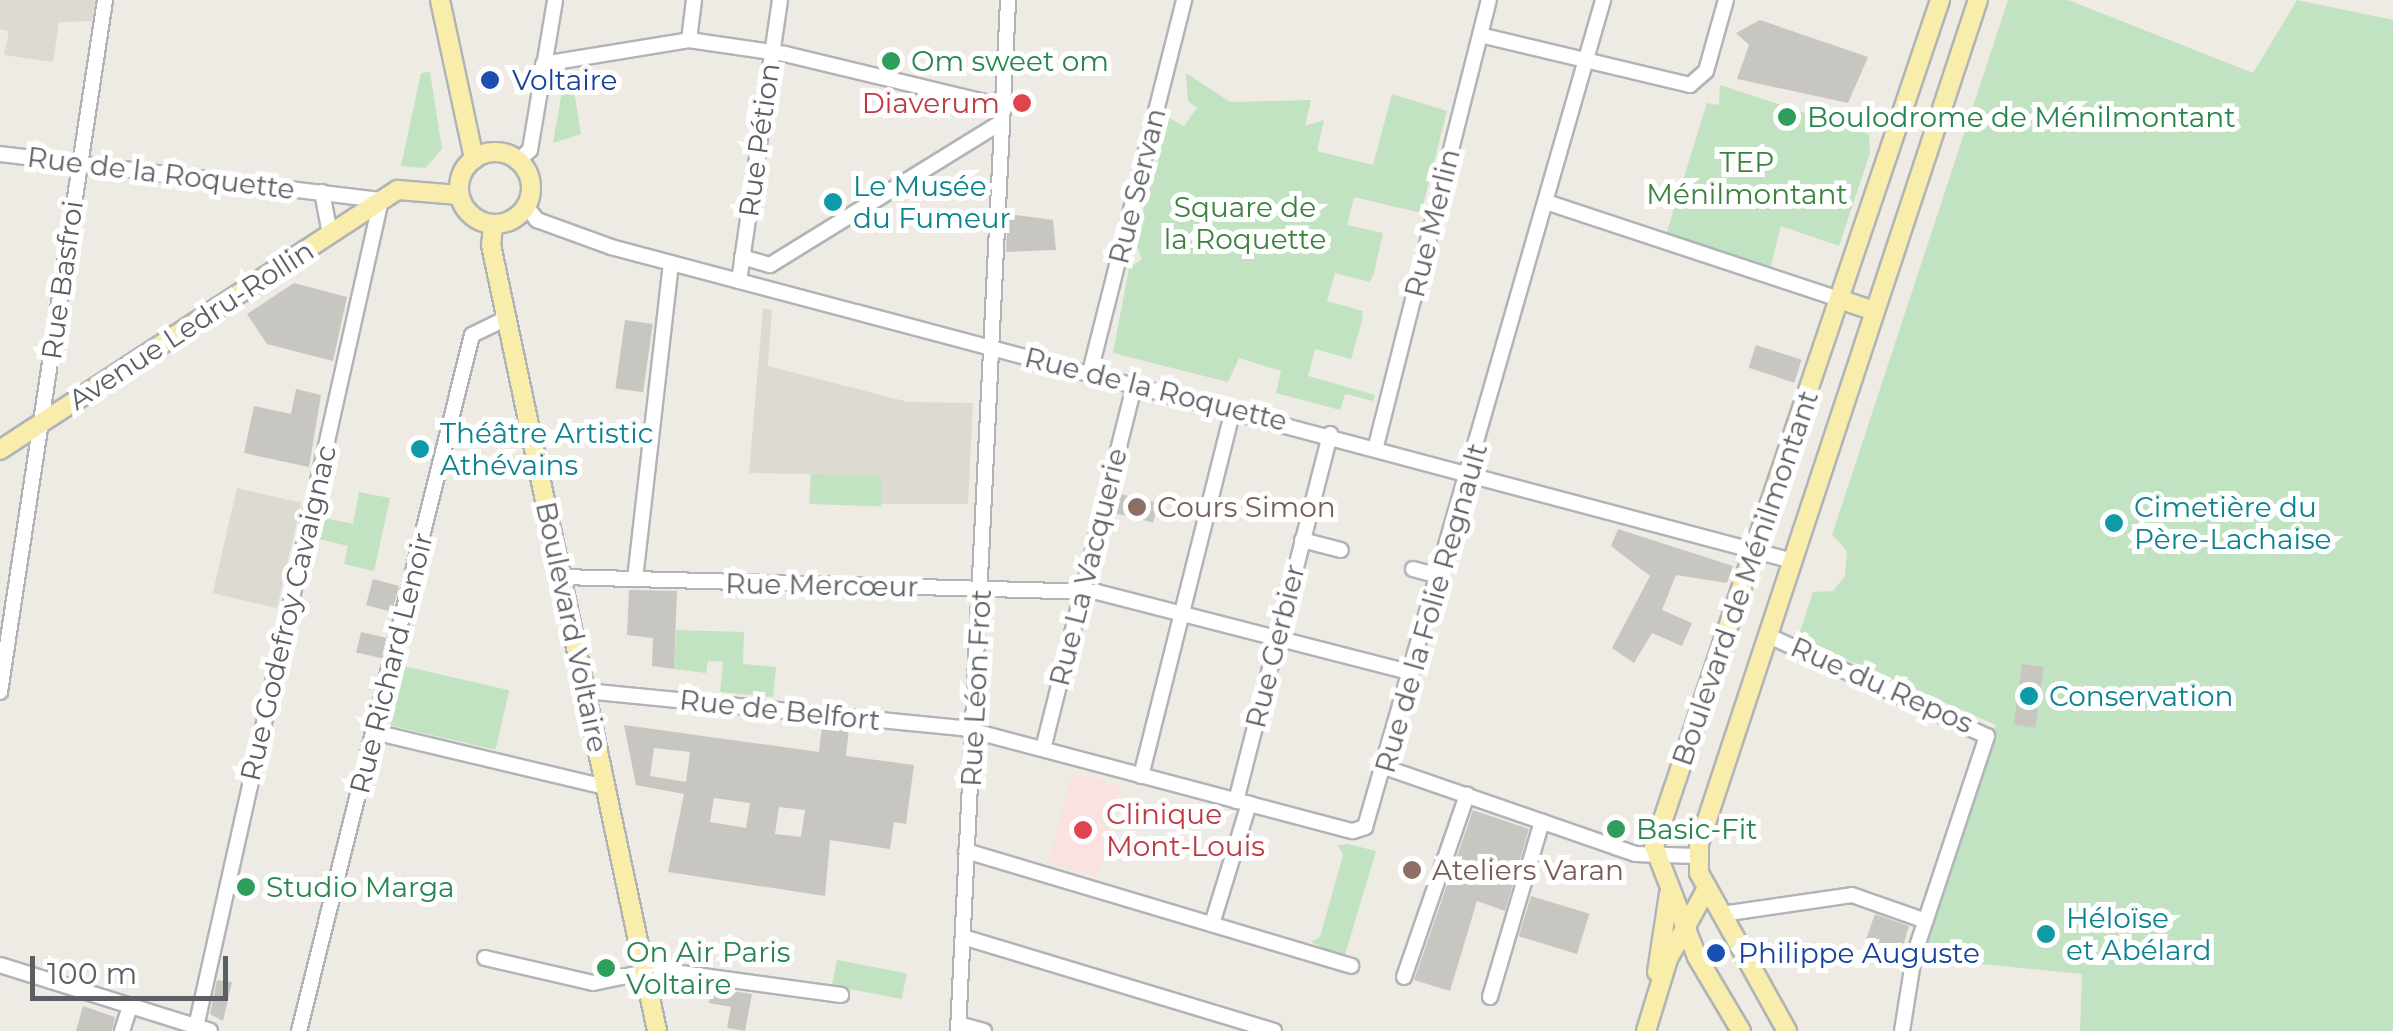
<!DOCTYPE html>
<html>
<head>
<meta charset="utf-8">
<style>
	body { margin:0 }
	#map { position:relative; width:2393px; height:1031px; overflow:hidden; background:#edebe3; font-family:Montserrat,sans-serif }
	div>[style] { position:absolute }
	.education>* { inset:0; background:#dddad1; transform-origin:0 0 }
	.medical>* { inset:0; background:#f9e2e0; transform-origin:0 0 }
	.green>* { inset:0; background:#c1e3c1; transform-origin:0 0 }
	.building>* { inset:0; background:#c8c6c0; transform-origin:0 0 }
	.roads { filter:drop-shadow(2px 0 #b1b4b7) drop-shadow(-2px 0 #b1b4b7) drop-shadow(0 2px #b1b4b7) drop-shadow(0 -2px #b1b4b7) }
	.minor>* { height:14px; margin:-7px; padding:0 7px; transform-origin:7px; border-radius:7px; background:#fff }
	.major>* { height:18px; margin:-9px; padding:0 9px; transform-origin:9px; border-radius:9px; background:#f9edac }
	.major>.ring { margin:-9px; padding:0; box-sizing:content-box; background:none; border:18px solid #f9edac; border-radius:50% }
	.dots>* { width:28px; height:28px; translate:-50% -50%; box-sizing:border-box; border:5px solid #fff; border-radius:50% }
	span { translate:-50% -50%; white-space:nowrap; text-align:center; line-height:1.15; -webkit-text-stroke:10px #fff; paint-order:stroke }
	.leisure-label { font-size:28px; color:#27864d }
	.left { translate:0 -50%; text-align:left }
	.transit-label { font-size:28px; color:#164399 }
	.health-label { font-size:28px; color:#be3a42 }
	.right { translate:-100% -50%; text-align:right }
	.street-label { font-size:28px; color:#5b5f63 }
	.park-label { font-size:28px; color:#3b823e }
	.culture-label { font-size:28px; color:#0d838f }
	.education-label { font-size:28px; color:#785e54 }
	.scale { position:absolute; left:30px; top:956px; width:198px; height:45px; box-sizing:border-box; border:5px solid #5b5f63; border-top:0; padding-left:12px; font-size:30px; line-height:35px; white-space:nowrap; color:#5b5f63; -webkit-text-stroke:8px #fff; paint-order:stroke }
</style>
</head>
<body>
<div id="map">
	<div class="education">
		<i style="clip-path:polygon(0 0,95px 0,92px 21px,59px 22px,53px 62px,4px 55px,9px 31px,0 29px)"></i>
		<i style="clip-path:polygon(763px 308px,772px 310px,768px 366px,908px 402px,973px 403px,968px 504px,809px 504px,811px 474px,749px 473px)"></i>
		<i style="left:237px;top:488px;width:66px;height:108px;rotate:13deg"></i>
	</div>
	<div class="medical">
		<i style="left:1072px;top:773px;width:51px;height:93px;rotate:15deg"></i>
	</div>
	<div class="green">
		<i style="clip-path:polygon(2008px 0,2068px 0,2253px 73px,2297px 0,2393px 20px,2393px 1031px,2080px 1031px,2082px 974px,1920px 958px,1996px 725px,1798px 638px,1813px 592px,1833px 591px,1845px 576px,1847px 551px,1832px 535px)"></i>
		<i style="clip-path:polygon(430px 72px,442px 149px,425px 168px,401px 166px,421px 73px)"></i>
		<i style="clip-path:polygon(1186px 73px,1230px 102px,1311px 100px,1305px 126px,1324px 120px,1317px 151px,1373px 165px,1392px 94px,1447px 111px,1421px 213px,1354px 197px,1347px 225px,1383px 233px,1374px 273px,1370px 282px,1335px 273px,1327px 301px,1363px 311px,1362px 321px,1351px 359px,1315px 349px,1308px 376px,1375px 395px,1373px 401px,1345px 394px,1340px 410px,1276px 393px,1281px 371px,1239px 358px,1228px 382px,1113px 353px,1129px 268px,1142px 259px,1135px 243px,1167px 117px,1184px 126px,1197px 108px,1188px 101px)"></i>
		<i style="clip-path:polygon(572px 79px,581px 134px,553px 143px,564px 80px)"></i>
		<i style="clip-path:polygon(1720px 85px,1869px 134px,1870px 153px,1839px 246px,1781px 226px,1770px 269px,1666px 235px,1707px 103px,1719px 105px)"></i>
		<i style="left:811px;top:474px;width:71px;height:30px;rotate:2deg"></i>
		<i style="clip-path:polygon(359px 492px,390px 498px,374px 571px,344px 564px,348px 546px,315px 538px,320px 517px,353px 524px)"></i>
		<i style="clip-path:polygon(676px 630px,744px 632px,743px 664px,776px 667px,773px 697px,720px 692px,723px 662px,708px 661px,706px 673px,674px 669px)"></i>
		<i style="left:404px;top:666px;width:108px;height:61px;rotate:13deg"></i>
		<i style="clip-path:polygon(1348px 844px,1376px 851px,1344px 958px,1311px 942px,1320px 937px,1343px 855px,1338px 845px)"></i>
		<i style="left:837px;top:960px;width:71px;height:26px;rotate:11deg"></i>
	</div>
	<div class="building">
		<i style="clip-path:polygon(1760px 20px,1868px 57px,1848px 103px,1737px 79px,1749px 45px,1736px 33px)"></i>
		<i style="clip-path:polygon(1008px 214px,1053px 220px,1056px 250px,1006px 252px)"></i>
		<i style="clip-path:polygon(294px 283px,347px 297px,333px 361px,267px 344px,247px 314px)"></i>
		<i style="left:625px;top:320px;width:28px;height:69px;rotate:8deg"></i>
		<i style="left:1756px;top:345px;width:48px;height:24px;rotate:18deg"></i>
		<i style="clip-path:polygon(296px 389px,321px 395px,309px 467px,244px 453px,254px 406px,291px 414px)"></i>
		<i style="left:1121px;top:494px;width:38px;height:20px;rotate:14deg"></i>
		<i style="clip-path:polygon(1618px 529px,1733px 566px,1727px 583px,1676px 575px,1662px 610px,1692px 623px,1682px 646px,1652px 633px,1634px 663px,1612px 648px,1650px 576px,1611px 546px)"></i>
		<i style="left:373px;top:579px;width:27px;height:27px;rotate:15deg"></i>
		<i style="clip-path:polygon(629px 590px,677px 591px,674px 669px,652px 666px,653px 638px,627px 635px)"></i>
		<i style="left:361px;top:632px;width:26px;height:21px;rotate:13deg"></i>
		<i style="left:2022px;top:664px;width:22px;height:61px;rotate:8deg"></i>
		<i style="clip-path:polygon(evenodd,624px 725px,819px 752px,822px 725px,849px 728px,846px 756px,914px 765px,906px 824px,894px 822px,890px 849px,830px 840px,825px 896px,668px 872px,684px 794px,636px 785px,624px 725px,654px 748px,690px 752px,686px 782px,650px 776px,654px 748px,624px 725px,714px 798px,750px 803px,746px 828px,710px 822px,714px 798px,624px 725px,779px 807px,805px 810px,801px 837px,775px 834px,779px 807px)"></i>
		<i style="clip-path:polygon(1473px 810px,1529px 829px,1505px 911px,1477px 901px,1450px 991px,1414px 980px)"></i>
		<i style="left:1531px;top:896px;width:61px;height:42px;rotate:17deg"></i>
		<i style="clip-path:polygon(1875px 914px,1909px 926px,1902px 950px,1865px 942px)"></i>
		<i style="clip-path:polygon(217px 980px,232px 982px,223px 1021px,210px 1014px)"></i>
		<i style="clip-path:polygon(712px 988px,752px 994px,745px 1031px,727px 1028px,731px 1007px,709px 1003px)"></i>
		<i style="clip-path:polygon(83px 1006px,115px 1017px,112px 1031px,76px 1031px)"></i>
	</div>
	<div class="roads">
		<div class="minor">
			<i style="left:1480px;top:35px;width:216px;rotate:13.4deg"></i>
			<i style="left:1690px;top:85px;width:21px;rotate:-41deg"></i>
			<i style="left:1706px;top:71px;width:74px;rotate:-74.3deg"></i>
			<i style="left:689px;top:40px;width:40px;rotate:-82.9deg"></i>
			<i style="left:543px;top:64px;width:148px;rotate:-9.3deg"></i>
			<i style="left:689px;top:40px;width:97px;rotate:8.3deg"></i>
			<i style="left:785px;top:54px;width:222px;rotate:13.5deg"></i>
			<i style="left:0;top:154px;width:384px;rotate:6.9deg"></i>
			<i style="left:381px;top:200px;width:847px;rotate:102.61deg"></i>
			<i style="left:518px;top:161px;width:16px;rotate:-43deg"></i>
			<i style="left:530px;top:150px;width:152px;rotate:-80.5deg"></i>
			<i style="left:322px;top:192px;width:43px;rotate:79.2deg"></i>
			<i style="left:1546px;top:202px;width:309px;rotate:18.3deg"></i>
			<i style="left:526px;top:206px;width:18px;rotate:52deg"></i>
			<i style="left:537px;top:220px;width:79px;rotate:20deg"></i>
			<i style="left:611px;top:247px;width:1223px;rotate:14.88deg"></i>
			<i style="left:742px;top:257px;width:29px;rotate:16deg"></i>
			<i style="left:770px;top:265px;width:270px;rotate:-31.7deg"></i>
			<i style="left:739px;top:281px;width:284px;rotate:-81.7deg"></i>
			<i style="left:1090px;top:372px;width:384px;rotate:-75.8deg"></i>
			<i style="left:1376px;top:446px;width:460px;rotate:-75.8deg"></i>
			<i style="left:1302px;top:540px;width:40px;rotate:14.4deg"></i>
			<i style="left:1413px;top:569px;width:27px;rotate:15deg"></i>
			<i style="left:562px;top:577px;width:535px;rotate:1.61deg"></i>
			<i style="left:1097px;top:592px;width:325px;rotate:14.4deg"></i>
			<i style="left:635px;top:579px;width:318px;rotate:-83.5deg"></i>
			<i style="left:1767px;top:635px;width:242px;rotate:24.7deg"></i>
			<i style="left:1987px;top:736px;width:232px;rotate:108.4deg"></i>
			<i style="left:1914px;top:956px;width:76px;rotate:99.1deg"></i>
			<i style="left:585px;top:691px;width:379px;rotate:5.6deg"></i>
			<i style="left:962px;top:728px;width:404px;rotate:14.8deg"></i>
			<i style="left:1353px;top:831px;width:13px;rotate:-18deg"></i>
			<i style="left:1365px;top:827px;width:861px;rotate:-73.94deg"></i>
			<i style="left:0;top:692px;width:700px;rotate:-81.37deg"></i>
			<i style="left:374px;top:732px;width:237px;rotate:13.4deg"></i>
			<i style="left:1043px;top:749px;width:376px;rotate:-75.9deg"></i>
			<i style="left:1387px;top:768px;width:262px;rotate:19.1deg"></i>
			<i style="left:1635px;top:854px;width:62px;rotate:1.8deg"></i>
			<i style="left:1141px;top:776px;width:378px;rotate:-75.9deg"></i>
			<i style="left:1236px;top:801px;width:379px;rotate:-75.6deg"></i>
			<i style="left:966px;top:851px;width:402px;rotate:16.6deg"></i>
			<i style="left:1722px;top:914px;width:131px;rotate:-8.3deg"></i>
			<i style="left:1852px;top:895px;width:78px;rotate:19.4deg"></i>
			<i style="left:1212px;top:924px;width:126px;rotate:-72.9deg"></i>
			<i style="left:963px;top:937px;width:325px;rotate:16.8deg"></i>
			<i style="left:485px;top:958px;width:111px;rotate:13deg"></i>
			<i style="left:593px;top:983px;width:53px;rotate:-11.9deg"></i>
			<i style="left:0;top:965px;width:220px;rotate:17.4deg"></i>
			<i style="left:644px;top:968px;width:199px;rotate:7.8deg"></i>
			<i style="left:1404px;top:977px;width:193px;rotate:-70.9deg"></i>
			<i style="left:1490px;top:997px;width:183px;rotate:-73.5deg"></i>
			<i style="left:958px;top:1024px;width:27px;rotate:15deg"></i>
			<i style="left:122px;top:1031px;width:26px;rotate:-72deg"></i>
			<i style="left:299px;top:1031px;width:717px;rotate:-76.04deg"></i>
			<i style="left:472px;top:335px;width:39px;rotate:-26deg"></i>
			<i style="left:958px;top:1031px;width:1032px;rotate:-87.22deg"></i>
		</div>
		<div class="major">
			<i style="left:440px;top:0;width:163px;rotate:77.9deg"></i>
			<i class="ring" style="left:459px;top:152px;width:54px;height:54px"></i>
			<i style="left:493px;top:224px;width:21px;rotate:95deg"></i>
			<i style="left:491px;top:245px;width:803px;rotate:78.07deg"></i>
			<i style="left:1839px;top:299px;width:37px;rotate:19deg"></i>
			<i style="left:0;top:450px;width:475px;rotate:-33.2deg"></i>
			<i style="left:398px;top:190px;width:61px;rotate:4.7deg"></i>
			<i style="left:1657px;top:972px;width:79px;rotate:-81.3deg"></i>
			<i style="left:1646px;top:1031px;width:75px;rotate:-73deg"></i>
			<i style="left:1668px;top:959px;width:81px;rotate:-61.2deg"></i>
			<i style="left:1741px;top:1031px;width:86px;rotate:-120.7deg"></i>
			<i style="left:1697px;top:957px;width:119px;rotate:-111.2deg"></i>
			<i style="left:1654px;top:846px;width:893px;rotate:-71.32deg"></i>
			<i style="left:1787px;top:1031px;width:181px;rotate:-119.1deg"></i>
			<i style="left:1699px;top:873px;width:29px;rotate:-90deg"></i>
			<i style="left:1699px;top:844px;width:889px;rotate:-71.71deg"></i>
		</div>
	</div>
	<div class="dots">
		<i style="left:891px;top:61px;background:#2e9e5b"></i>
		<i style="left:490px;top:80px;background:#1a4fb4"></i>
		<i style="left:1022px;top:103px;background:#e0444e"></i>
		<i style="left:1787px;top:117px;background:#2e9e5b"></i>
		<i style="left:833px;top:202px;background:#0f9aa8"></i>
		<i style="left:420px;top:449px;background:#0f9aa8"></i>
		<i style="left:1137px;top:507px;background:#8d6e63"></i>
		<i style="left:2114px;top:523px;background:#0f9aa8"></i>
		<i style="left:2029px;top:696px;background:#0f9aa8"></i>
		<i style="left:1616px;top:829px;background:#2e9e5b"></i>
		<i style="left:1083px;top:830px;background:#e0444e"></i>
		<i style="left:1412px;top:870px;background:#8d6e63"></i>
		<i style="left:246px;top:887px;background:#2e9e5b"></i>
		<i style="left:2046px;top:934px;background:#0f9aa8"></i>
		<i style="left:1716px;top:953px;background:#1a4fb4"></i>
		<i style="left:606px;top:968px;background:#2e9e5b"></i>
	</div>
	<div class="leisure-label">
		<span class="left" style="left:911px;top:61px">Om sweet om</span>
		<span class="left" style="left:1807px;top:117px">Boulodrome de Ménilmontant</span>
		<span class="left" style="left:1636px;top:829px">Basic-Fit</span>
		<span class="left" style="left:266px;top:887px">Studio Marga</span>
		<span class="left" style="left:626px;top:968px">On Air Paris<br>Voltaire</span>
	</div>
	<div class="transit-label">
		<span class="left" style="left:512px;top:80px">Voltaire</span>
		<span class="left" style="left:1738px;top:953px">Philippe Auguste</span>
	</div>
	<div class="health-label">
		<span class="right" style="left:1000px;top:103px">Diaverum</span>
		<span class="left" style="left:1106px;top:830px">Clinique<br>Mont-Louis</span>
	</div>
	<div class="street-label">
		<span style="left:759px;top:140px;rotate:-82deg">Rue Pétion</span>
		<span style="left:161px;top:173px;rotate:7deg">Rue de la Roquette</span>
		<span style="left:1137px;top:186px;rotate:-76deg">Rue Servan</span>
		<span style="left:1432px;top:223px;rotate:-76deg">Rue Merlin</span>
		<span style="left:62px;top:280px;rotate:-82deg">Rue Basfroi</span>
		<span style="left:191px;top:325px;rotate:-33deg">Avenue Ledru-Rollin</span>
		<span style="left:1156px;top:389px;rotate:14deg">Rue de la Roquette</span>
		<span style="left:1088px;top:567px;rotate:-76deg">Rue La Vacquerie</span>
		<span style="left:1745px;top:578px;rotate:-71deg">Boulevard de Ménilmontant</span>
		<span style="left:822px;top:585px;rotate:1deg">Rue Mercœur</span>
		<span style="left:1431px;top:608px;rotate:-74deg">Rue de la Folie Regnault</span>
		<span style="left:288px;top:613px;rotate:-77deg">Rue Godefroy Cavaignac</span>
		<span style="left:572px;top:627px;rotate:78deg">Boulevard Voltaire</span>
		<span style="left:1275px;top:646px;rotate:-76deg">Rue Gerbier</span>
		<span style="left:391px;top:663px;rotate:-76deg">Rue Richard Lenoir</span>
		<span style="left:1882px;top:685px;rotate:24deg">Rue du Repos</span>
		<span style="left:976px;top:688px;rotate:-87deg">Rue Léon Frot</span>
		<span style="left:780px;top:710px;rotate:6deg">Rue de Belfort</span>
	</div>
	<div class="park-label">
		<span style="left:1747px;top:178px">TEP<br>Ménilmontant</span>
		<span style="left:1245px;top:223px">Square de<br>la Roquette</span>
	</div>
	<div class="culture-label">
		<span class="left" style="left:853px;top:202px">Le Musée<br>du Fumeur</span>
		<span class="left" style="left:440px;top:449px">Théâtre Artistic<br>Athévains</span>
		<span class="left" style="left:2134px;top:523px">Cimetière du<br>Père-Lachaise</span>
		<span class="left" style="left:2049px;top:696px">Conservation</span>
		<span class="left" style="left:2066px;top:934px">Héloïse<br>et Abélard</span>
	</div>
	<div class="education-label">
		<span class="left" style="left:1157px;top:507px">Cours Simon</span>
		<span class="left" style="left:1432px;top:870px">Ateliers Varan</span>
	</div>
	<div class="scale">100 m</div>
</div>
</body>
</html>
